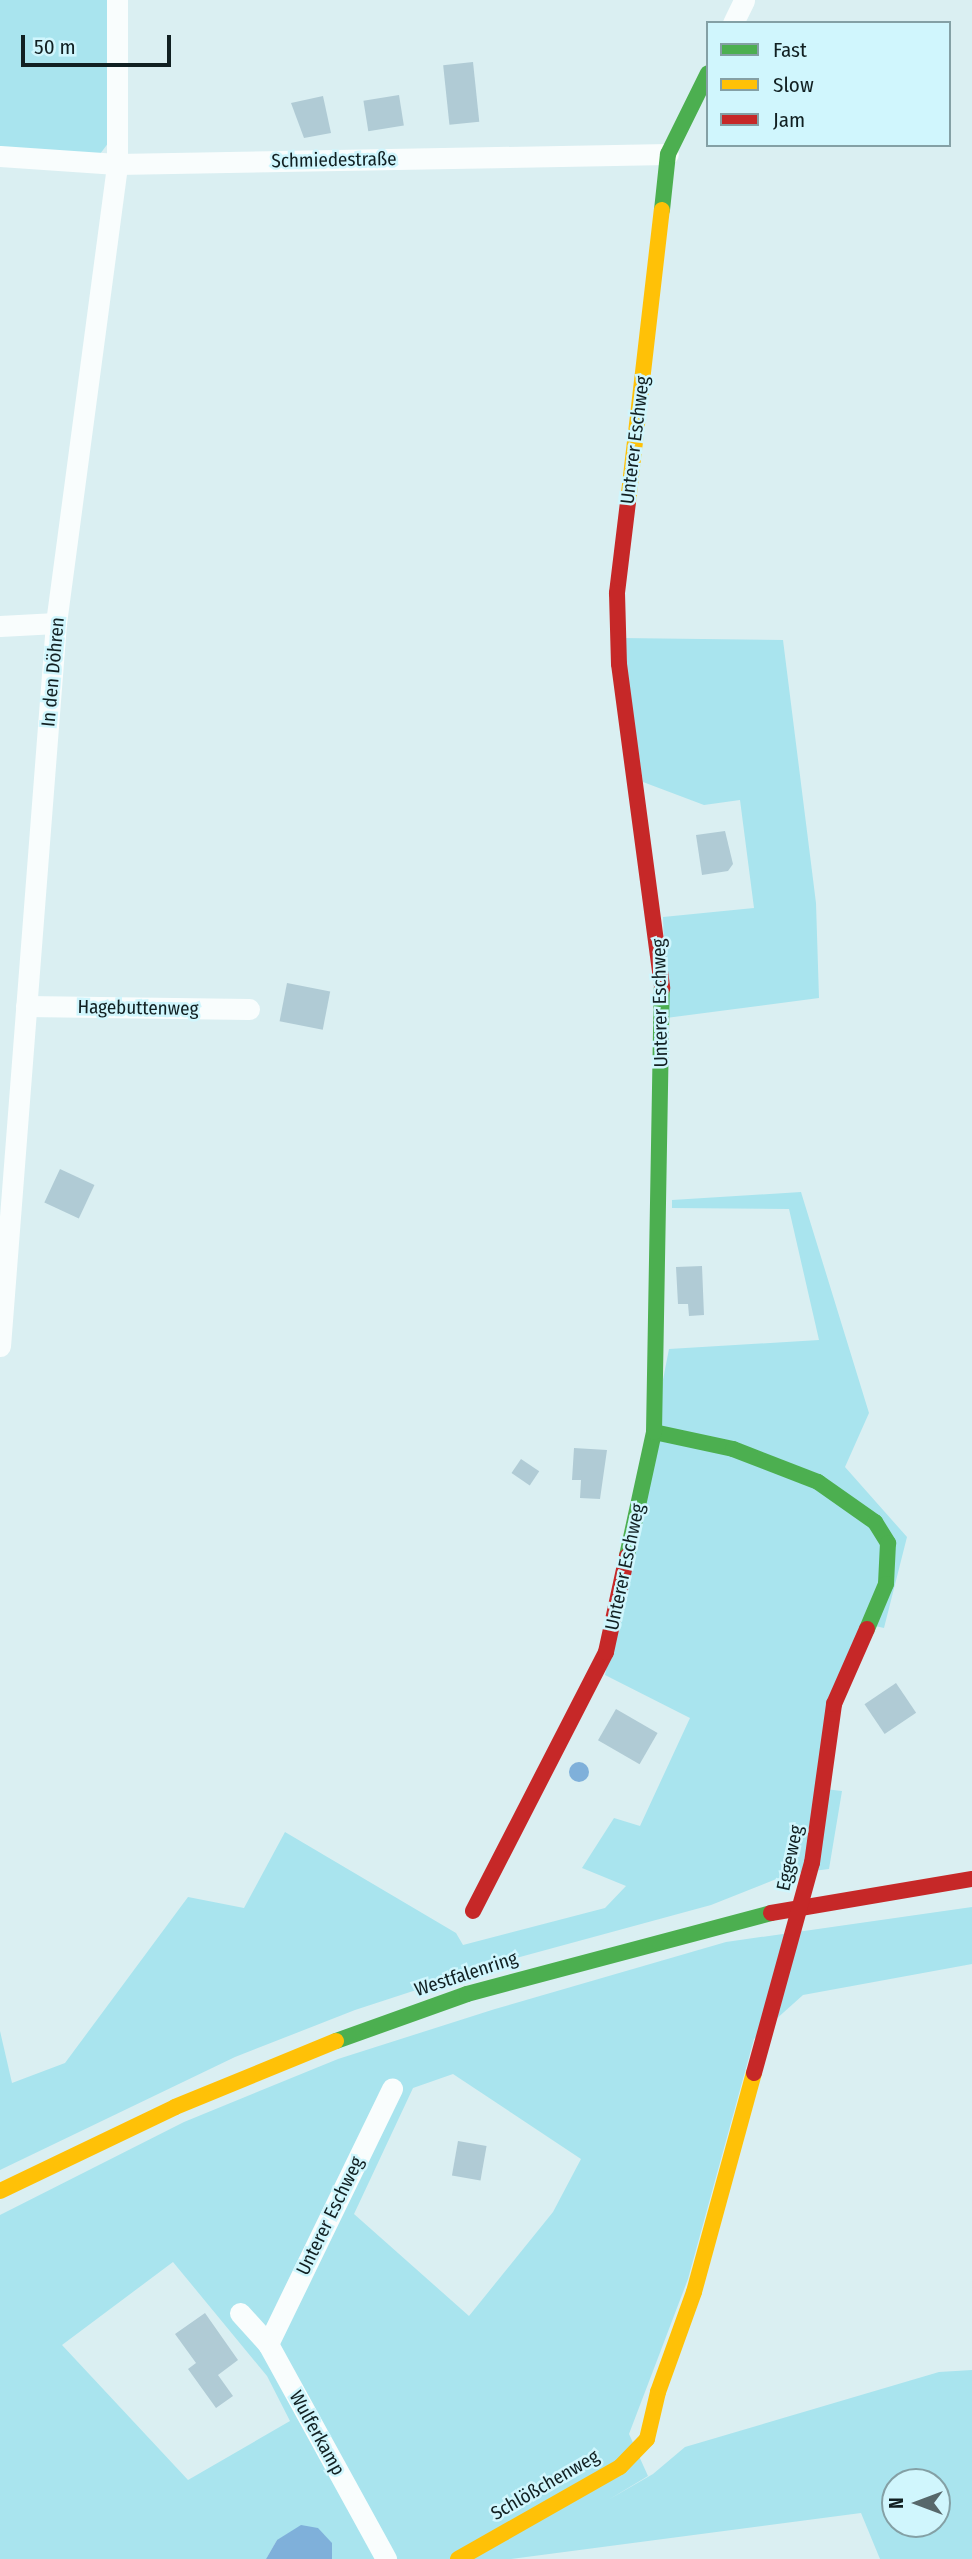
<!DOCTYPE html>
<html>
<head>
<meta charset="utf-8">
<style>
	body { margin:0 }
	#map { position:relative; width:972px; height:2559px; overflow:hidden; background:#daeff2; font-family:"Fira Sans Condensed",sans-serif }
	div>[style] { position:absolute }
	.green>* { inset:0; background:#a9e4ee }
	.water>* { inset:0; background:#7fb0da }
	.round { border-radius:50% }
	.building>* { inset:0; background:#b0cbd5; transform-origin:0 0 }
	.street>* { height:21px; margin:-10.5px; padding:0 10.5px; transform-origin:10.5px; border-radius:10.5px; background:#f9fdfd }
	.fast>* { height:16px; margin:-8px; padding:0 8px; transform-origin:8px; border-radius:8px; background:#4caf50 }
	.slow>* { height:16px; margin:-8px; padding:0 8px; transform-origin:8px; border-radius:8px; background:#ffc107 }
	.jam>* { height:16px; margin:-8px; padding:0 8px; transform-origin:8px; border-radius:8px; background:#c62828 }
	span { translate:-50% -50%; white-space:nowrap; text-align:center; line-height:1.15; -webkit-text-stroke:5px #d0f6fd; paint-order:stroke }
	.street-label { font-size:19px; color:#112022 }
	.legend { position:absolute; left:706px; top:21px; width:245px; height:126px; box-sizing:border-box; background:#d0f6fd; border:2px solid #84a0a5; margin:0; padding:9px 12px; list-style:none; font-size:21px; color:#112022 }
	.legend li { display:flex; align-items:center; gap:14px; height:35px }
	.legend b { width:35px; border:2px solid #84a0a5 }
	.north { position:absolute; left:881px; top:2468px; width:70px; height:70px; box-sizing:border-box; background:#d0f6fd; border:2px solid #84a0a5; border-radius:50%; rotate:270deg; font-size:19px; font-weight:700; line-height:28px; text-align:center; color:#112022 }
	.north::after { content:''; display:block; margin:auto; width:24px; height:32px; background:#57686b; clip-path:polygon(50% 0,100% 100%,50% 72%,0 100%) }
	.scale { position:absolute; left:21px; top:35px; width:150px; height:32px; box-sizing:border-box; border:4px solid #112022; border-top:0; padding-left:9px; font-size:21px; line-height:24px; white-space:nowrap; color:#112022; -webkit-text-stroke:5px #d0f6fd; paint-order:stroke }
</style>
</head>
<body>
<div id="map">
	<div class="green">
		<i style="clip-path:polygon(0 0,110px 0,109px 142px,100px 154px,0 147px)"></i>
		<i style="clip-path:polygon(621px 638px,783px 640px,816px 903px,819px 998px,666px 1018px,663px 917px,754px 908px,740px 800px,704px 805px,643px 782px)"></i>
		<i style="clip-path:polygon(801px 1192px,869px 1413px,845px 1467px,907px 1537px,884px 1628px,862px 1623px,816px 1788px,842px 1791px,829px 1869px,789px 1874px,711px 1905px,505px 1961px,355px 2010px,235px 2057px,0 2170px,0 2031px,12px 2083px,65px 2063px,188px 1897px,244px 1908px,285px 1832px,456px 1933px,463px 1945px,605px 1908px,626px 1886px,582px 1868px,614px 1818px,640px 1826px,690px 1718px,605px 1675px,669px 1349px,819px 1340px,789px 1209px,672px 1208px,672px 1200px)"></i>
		<i style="clip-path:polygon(evenodd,972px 1907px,972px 1964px,803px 1995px,754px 2039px,688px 2279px,629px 2434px,648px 2476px,608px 2500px,653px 2474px,685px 2447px,939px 2372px,972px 2370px,972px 2559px,880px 2559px,861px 2513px,511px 2559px,332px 2559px,332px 2543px,277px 2540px,266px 2559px,0 2559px,0 2215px,184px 2122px,338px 2059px,495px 2009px,726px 1942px,972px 1907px,453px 2074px,581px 2159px,553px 2212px,469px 2316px,354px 2214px,413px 2088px,453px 2074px,972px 1907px,173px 2262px,267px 2376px,290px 2421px,188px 2480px,62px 2345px,173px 2262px,972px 1907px,895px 2482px,937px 2482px,937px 2524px,895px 2524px,895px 2482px)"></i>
	</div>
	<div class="water">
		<i class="round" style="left:569px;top:1762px;width:20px;height:20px"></i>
		<i style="clip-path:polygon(301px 2525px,318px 2528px,332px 2543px,332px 2559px,266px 2559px,277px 2540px)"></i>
	</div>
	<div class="building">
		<i style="left:473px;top:62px;width:60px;height:30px;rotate:84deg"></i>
		<i style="left:399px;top:95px;width:31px;height:36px;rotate:81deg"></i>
		<i style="clip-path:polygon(323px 96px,331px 133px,304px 138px,291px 103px)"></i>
		<i style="clip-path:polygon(725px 831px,733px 864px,728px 871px,702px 875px,696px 835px)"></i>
		<i style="left:287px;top:983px;width:44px;height:39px;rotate:11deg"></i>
		<i style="left:60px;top:1169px;width:38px;height:37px;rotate:25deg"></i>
		<i style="clip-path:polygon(702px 1266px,704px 1315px,689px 1316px,688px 1304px,678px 1304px,676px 1267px)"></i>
		<i style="clip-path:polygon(574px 1448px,607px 1450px,600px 1499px,580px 1498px,581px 1480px,572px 1480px)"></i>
		<i style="left:521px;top:1459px;width:22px;height:17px;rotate:34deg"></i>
		<i style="left:896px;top:1683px;width:36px;height:38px;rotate:56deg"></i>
		<i style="left:616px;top:1709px;width:48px;height:36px;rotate:30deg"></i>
		<i style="left:458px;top:2141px;width:29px;height:35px;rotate:10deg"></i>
		<i style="clip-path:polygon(205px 2313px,238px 2360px,218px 2375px,233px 2396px,216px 2408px,188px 2369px,196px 2363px,175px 2334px)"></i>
	</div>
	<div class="street">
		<i style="left:733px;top:23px;width:25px;rotate:-64deg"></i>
		<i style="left:0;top:156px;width:117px;rotate:3.9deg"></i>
		<i style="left:117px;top:164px;width:551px;rotate:-1.04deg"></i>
		<i style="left:0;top:626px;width:56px;rotate:-3.1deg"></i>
		<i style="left:26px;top:1006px;width:223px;rotate:0.8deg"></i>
		<i style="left:0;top:1346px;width:725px;rotate:-85.57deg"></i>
		<i style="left:56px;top:623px;width:463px;rotate:-82.4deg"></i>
		<i style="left:117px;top:164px;width:164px;rotate:-90deg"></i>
		<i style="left:240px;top:2313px;width:42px;rotate:47.9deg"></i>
		<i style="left:268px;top:2344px;width:245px;rotate:61.2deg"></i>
		<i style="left:268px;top:2344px;width:284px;rotate:-64.1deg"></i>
	</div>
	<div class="fast">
		<i style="left:662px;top:210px;width:56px;rotate:-83.9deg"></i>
		<i style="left:668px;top:154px;width:90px;rotate:-63.7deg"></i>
		<i style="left:654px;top:1432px;width:81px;rotate:12.1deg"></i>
		<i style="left:733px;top:1449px;width:91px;rotate:21.2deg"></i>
		<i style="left:818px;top:1482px;width:70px;rotate:35.1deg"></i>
		<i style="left:875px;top:1522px;width:25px;rotate:58deg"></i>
		<i style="left:888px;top:1543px;width:41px;rotate:92.8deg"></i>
		<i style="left:886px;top:1584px;width:49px;rotate:112.9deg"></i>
		<i style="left:627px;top:1556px;width:127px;rotate:-77.7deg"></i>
		<i style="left:654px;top:1432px;width:444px;rotate:-89deg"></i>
		<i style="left:336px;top:2041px;width:139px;rotate:-19.7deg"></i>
		<i style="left:467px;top:1994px;width:315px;rotate:-14.9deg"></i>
	</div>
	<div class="slow">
		<i style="left:628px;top:502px;width:294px;rotate:-83.4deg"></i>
		<i style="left:0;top:2191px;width:194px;rotate:-25.6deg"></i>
		<i style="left:175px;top:2107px;width:174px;rotate:-22.3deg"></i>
		<i style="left:458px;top:2559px;width:186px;rotate:-29.6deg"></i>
		<i style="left:620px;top:2467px;width:39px;rotate:-46deg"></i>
		<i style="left:647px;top:2439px;width:48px;rotate:-76.8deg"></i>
		<i style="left:658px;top:2392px;width:106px;rotate:-70.2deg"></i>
		<i style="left:694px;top:2292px;width:227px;rotate:-74.7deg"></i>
	</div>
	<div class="jam">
		<i style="left:628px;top:502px;width:92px;rotate:96.9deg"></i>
		<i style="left:617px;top:593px;width:71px;rotate:88.4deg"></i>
		<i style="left:619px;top:664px;width:327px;rotate:82.4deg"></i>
		<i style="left:473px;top:1911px;width:291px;rotate:-62.8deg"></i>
		<i style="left:606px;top:1652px;width:98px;rotate:-77.7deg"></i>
		<i style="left:771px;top:1913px;width:204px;rotate:-9.6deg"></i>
		<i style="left:754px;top:2073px;width:218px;rotate:-74.6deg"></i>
		<i style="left:812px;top:1863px;width:161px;rotate:-82.1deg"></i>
		<i style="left:834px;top:1704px;width:82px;rotate:-66.3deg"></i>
	</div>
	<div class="street-label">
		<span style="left:334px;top:160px;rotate:-1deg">Schmiedestraße</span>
		<span style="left:635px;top:440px;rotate:-83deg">Unterer Eschweg</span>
		<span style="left:53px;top:672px;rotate:-85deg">In den Döhren</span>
		<span style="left:660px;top:1003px;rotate:-91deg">Unterer Eschweg</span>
		<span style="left:138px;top:1008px;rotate:1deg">Hagebuttenweg</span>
		<span style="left:625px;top:1567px;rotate:-78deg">Unterer Eschweg</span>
		<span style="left:790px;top:1858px;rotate:-78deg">Eggeweg</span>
		<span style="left:466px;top:1974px;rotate:-18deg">Westfalenring</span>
		<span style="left:330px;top:2216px;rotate:-64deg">Unterer Eschweg</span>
		<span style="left:317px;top:2433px;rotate:61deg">Wulferkamp</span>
		<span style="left:545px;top:2485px;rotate:-30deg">Schlößchenweg</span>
	</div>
	<ul class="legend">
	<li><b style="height:9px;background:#4caf50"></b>Fast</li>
	<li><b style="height:9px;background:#ffc107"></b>Slow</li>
	<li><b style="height:9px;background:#c62828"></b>Jam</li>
	</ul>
	<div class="north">N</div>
	<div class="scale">50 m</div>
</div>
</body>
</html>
